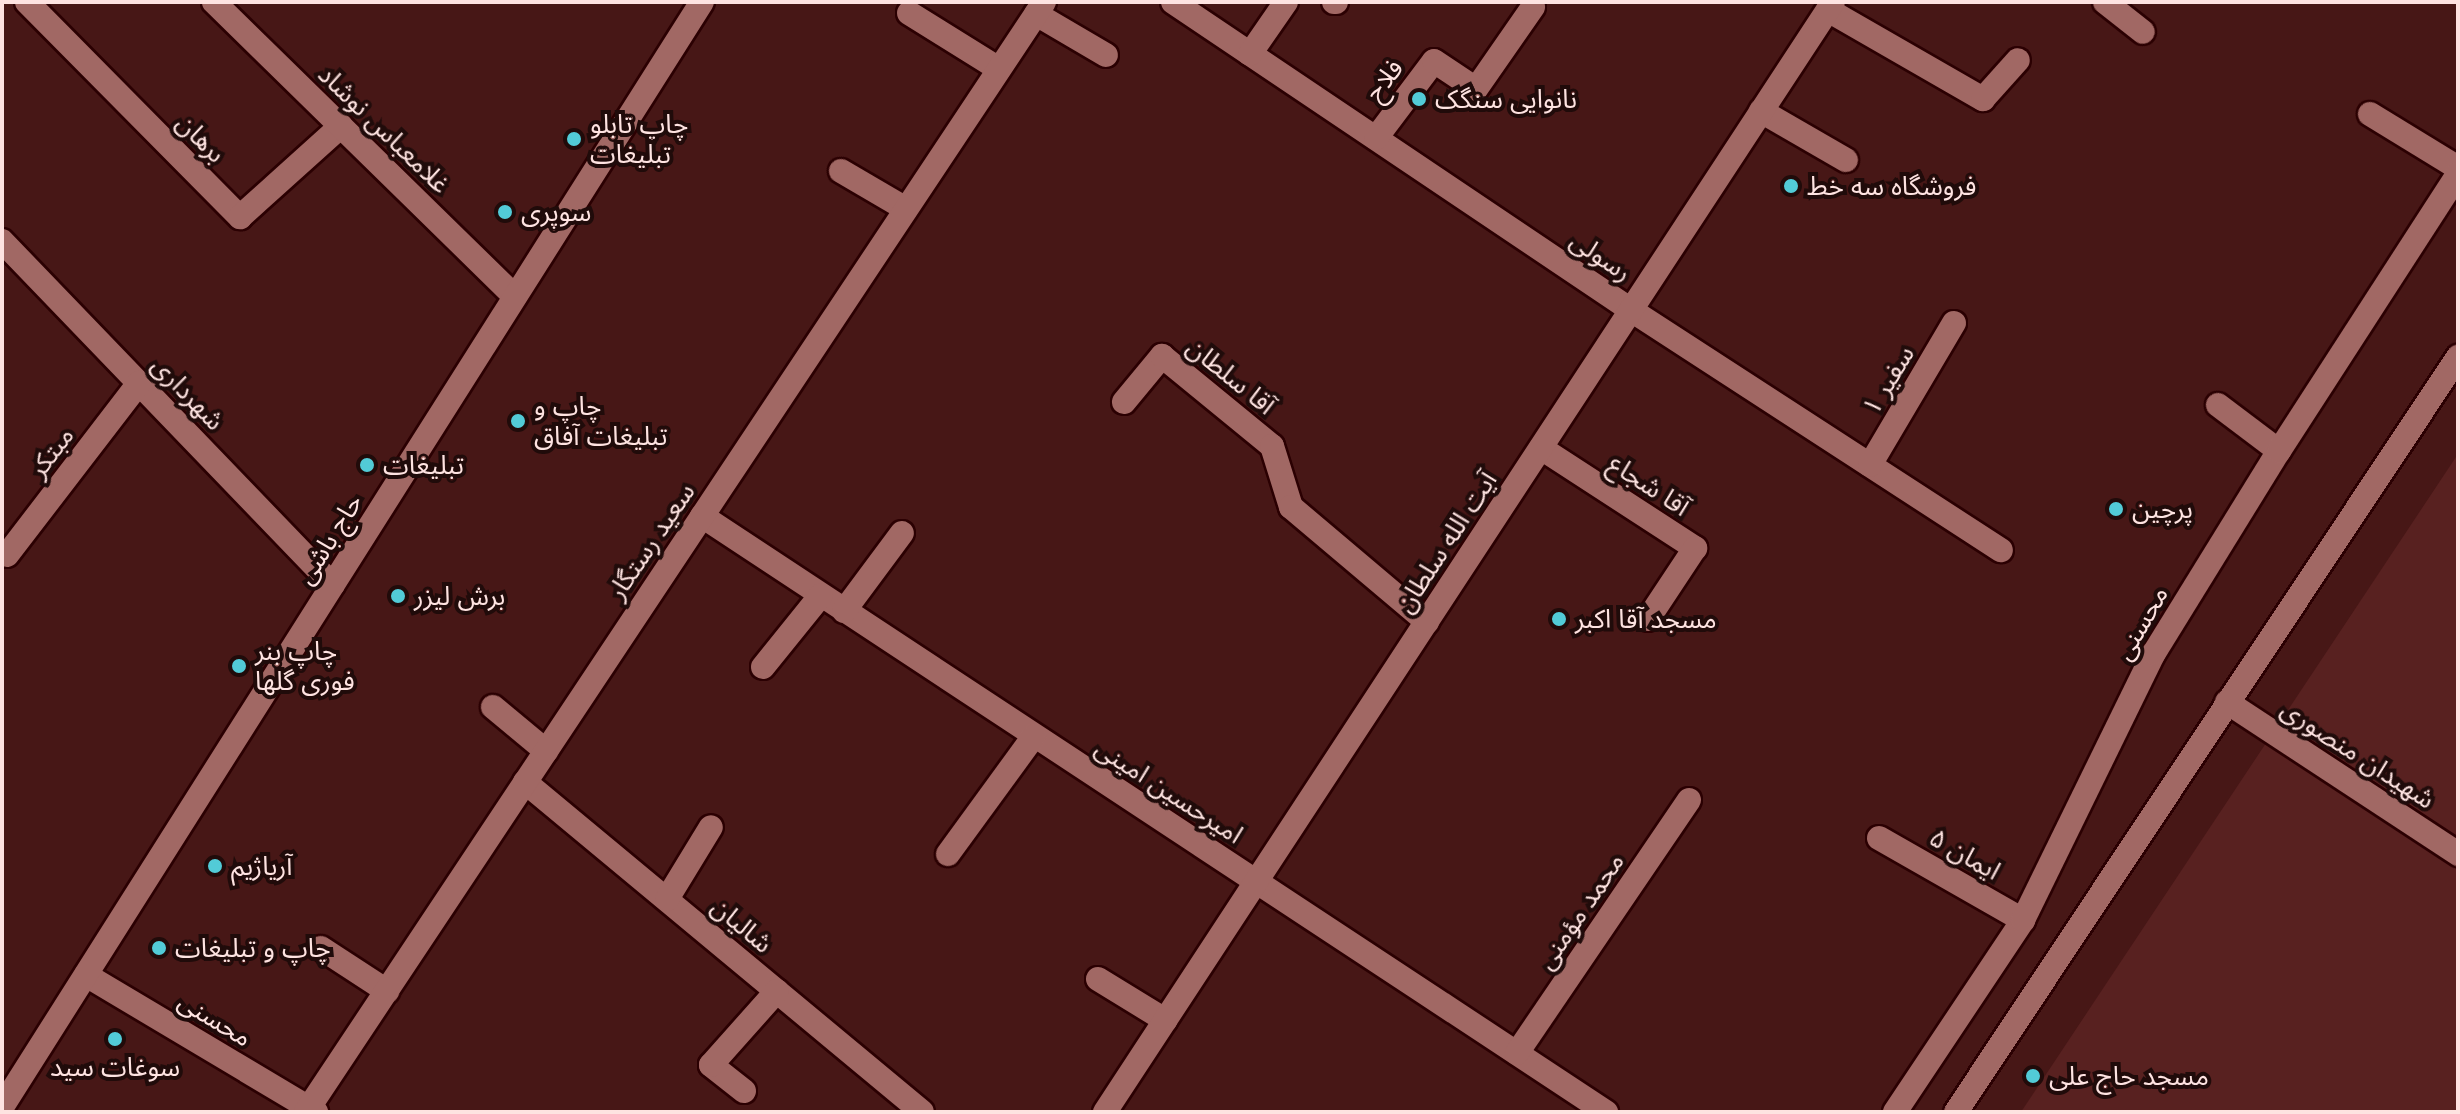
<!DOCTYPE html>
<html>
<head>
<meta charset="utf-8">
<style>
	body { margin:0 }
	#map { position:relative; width:2460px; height:1114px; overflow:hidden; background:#471716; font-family:Quicksand,"Noto Sans Arabic",sans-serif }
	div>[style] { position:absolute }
	.built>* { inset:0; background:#582120 }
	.roads { filter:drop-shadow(2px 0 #2b0002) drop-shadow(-2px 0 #2b0002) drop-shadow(0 2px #2b0002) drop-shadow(0 -2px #2b0002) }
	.minor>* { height:24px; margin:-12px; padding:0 12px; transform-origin:12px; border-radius:12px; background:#a16864 }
	.dots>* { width:22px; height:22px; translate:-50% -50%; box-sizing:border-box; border:4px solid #200b0a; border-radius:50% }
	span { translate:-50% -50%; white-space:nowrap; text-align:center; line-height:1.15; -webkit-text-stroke:8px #200b0a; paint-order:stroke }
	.street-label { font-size:26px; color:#fee3e1 }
	.poi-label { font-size:26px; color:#fee3e1 }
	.left { translate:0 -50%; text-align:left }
	.frame { position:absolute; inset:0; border:4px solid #fee3e1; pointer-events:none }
</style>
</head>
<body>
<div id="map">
	<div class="built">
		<i style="clip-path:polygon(2458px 454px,2458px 1112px,2021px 1112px)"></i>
	</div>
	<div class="roads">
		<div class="minor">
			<i style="left:27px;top:2px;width:303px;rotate:45.3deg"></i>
			<i style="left:240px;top:217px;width:136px;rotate:-42deg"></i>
			<i style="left:214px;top:2px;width:421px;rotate:44.4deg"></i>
			<i style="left:1173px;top:2px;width:552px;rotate:33.92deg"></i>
			<i style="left:1631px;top:310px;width:441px;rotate:33deg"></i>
			<i style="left:1334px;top:2px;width:2px"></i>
			<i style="left:2105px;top:2px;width:48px;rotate:38.3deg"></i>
			<i style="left:1828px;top:10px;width:179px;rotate:29.9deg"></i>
			<i style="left:1983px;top:99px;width:52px;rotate:-48.1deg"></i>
			<i style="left:909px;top:13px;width:106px;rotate:31.9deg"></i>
			<i style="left:1036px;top:14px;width:81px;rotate:30.4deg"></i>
			<i style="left:1250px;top:54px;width:63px;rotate:-55.3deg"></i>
			<i style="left:1761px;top:111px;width:98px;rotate:30deg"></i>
			<i style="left:2370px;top:114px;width:103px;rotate:31.5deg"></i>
			<i style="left:1376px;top:138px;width:96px;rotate:-53deg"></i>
			<i style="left:1434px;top:61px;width:50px;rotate:33.7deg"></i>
			<i style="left:1476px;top:89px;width:100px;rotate:-55.2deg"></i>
			<i style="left:841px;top:171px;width:75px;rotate:30.3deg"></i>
			<i style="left:2px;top:241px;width:477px;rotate:46.1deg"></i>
			<i style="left:1124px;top:402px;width:60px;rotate:-50.4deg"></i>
			<i style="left:1162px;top:356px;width:142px;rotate:39.3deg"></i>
			<i style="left:1272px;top:446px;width:64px;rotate:72.7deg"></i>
			<i style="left:1291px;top:507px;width:178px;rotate:40.2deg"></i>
			<i style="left:2218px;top:405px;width:76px;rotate:37deg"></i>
			<i style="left:1541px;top:448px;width:184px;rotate:33deg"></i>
			<i style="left:1695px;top:548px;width:85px;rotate:123.5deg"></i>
			<i style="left:1870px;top:465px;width:165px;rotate:-59.4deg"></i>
			<i style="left:702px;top:516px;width:1083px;rotate:33.4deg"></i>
			<i style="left:7px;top:555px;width:217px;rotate:-52.5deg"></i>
			<i style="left:844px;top:611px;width:97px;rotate:-53.4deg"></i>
			<i style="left:763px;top:667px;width:92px;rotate:-51.1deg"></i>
			<i style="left:2227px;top:702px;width:277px;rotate:33.3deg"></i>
			<i style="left:493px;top:707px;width:69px;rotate:39.7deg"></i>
			<i style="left:525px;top:782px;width:516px;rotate:39.73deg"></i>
			<i style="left:1879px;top:838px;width:166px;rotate:29.7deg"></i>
			<i style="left:948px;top:854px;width:146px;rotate:-53.9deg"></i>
			<i style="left:667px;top:899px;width:84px;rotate:-58.6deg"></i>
			<i style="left:321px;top:948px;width:79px;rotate:33.1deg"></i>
			<i style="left:86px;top:975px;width:268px;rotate:30.8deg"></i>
			<i style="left:1098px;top:979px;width:79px;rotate:31.5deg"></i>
			<i style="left:1517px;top:1053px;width:306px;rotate:-55.8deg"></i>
			<i style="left:744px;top:1091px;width:42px;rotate:-141.8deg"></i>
			<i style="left:711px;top:1065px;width:99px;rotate:-48.3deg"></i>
			<i style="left:2px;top:1107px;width:1308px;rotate:-57.65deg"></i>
			<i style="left:306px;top:1112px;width:1333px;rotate:-56.38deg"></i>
			<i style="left:1105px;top:1112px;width:1327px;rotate:-56.74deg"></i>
			<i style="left:1895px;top:1112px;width:231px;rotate:-56.3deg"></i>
			<i style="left:2023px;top:920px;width:297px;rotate:-63.9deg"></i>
			<i style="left:2154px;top:653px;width:238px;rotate:-58.3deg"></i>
			<i style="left:2279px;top:451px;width:330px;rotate:-57.1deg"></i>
			<i style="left:1956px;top:1112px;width:907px;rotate:-56.38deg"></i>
		</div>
	</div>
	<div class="dots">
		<i style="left:1419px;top:99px;background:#52cbd7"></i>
		<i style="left:574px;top:139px;background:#52cbd7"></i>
		<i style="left:1791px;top:186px;background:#52cbd7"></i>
		<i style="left:505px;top:212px;background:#52cbd7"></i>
		<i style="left:518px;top:421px;background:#52cbd7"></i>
		<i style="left:367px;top:465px;background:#52cbd7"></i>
		<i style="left:2116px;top:509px;background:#52cbd7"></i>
		<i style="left:398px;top:596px;background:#52cbd7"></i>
		<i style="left:1559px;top:619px;background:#52cbd7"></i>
		<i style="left:239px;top:666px;background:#52cbd7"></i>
		<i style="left:215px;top:866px;background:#52cbd7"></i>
		<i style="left:159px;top:948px;background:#52cbd7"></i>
		<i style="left:115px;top:1039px;background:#52cbd7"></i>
		<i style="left:2033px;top:1076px;background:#52cbd7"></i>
	</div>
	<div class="street-label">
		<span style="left:1384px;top:80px;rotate:-53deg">فلاح</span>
		<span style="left:384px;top:129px;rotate:44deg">غلامعباس نوشاد</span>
		<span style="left:201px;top:138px;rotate:45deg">برهان</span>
		<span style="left:1601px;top:256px;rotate:34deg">رسولی</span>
		<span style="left:1231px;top:376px;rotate:39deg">آقا سلطان</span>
		<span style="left:1888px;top:380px;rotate:-59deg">سفیر ۱</span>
		<span style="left:188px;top:393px;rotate:46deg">شهرداری</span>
		<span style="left:51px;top:452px;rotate:-53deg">مبتکر</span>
		<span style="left:1649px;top:485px;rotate:33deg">آقا شجاع</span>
		<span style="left:329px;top:539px;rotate:-58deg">حاج باشی</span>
		<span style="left:651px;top:541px;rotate:-56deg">سعید رستگار</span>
		<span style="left:1446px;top:542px;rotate:-57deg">آیت الله سلطان</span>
		<span style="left:2141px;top:623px;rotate:-60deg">محسنی</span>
		<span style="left:2358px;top:754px;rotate:33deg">شهیدان منصوری</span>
		<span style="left:1169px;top:791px;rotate:33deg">امیرحسین امینی</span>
		<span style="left:1965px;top:854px;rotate:30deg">ایمان ۵</span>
		<span style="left:1580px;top:911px;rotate:-56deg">محمد مؤمنی</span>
		<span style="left:742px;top:925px;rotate:40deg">شالیان</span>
		<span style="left:215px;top:1019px;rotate:31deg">محسنی</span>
	</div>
	<div class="poi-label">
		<span class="left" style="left:1435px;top:99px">نانوایی سنگک</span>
		<span class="left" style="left:590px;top:139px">چاپ تابلو<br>تبلیغات</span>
		<span class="left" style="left:1807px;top:186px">فروشگاه سه خط</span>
		<span class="left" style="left:521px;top:212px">سوپری</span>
		<span class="left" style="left:534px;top:421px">چاپ و<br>تبلیغات آفاق</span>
		<span class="left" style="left:383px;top:465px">تبلیغات</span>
		<span class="left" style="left:2132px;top:509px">پرچین</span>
		<span class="left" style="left:414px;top:596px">برش لیزر</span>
		<span class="left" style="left:1575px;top:619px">مسجد آقا اکبر</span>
		<span class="left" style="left:255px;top:666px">چاپ بنر<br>فوری گلها</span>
		<span class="left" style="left:231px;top:866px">آریاژیم</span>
		<span class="left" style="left:175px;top:948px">چاپ و تبلیغات</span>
		<span style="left:115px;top:1067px">سوغات سید</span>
		<span class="left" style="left:2049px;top:1076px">مسجد حاج علی</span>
	</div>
	<div class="frame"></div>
</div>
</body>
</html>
